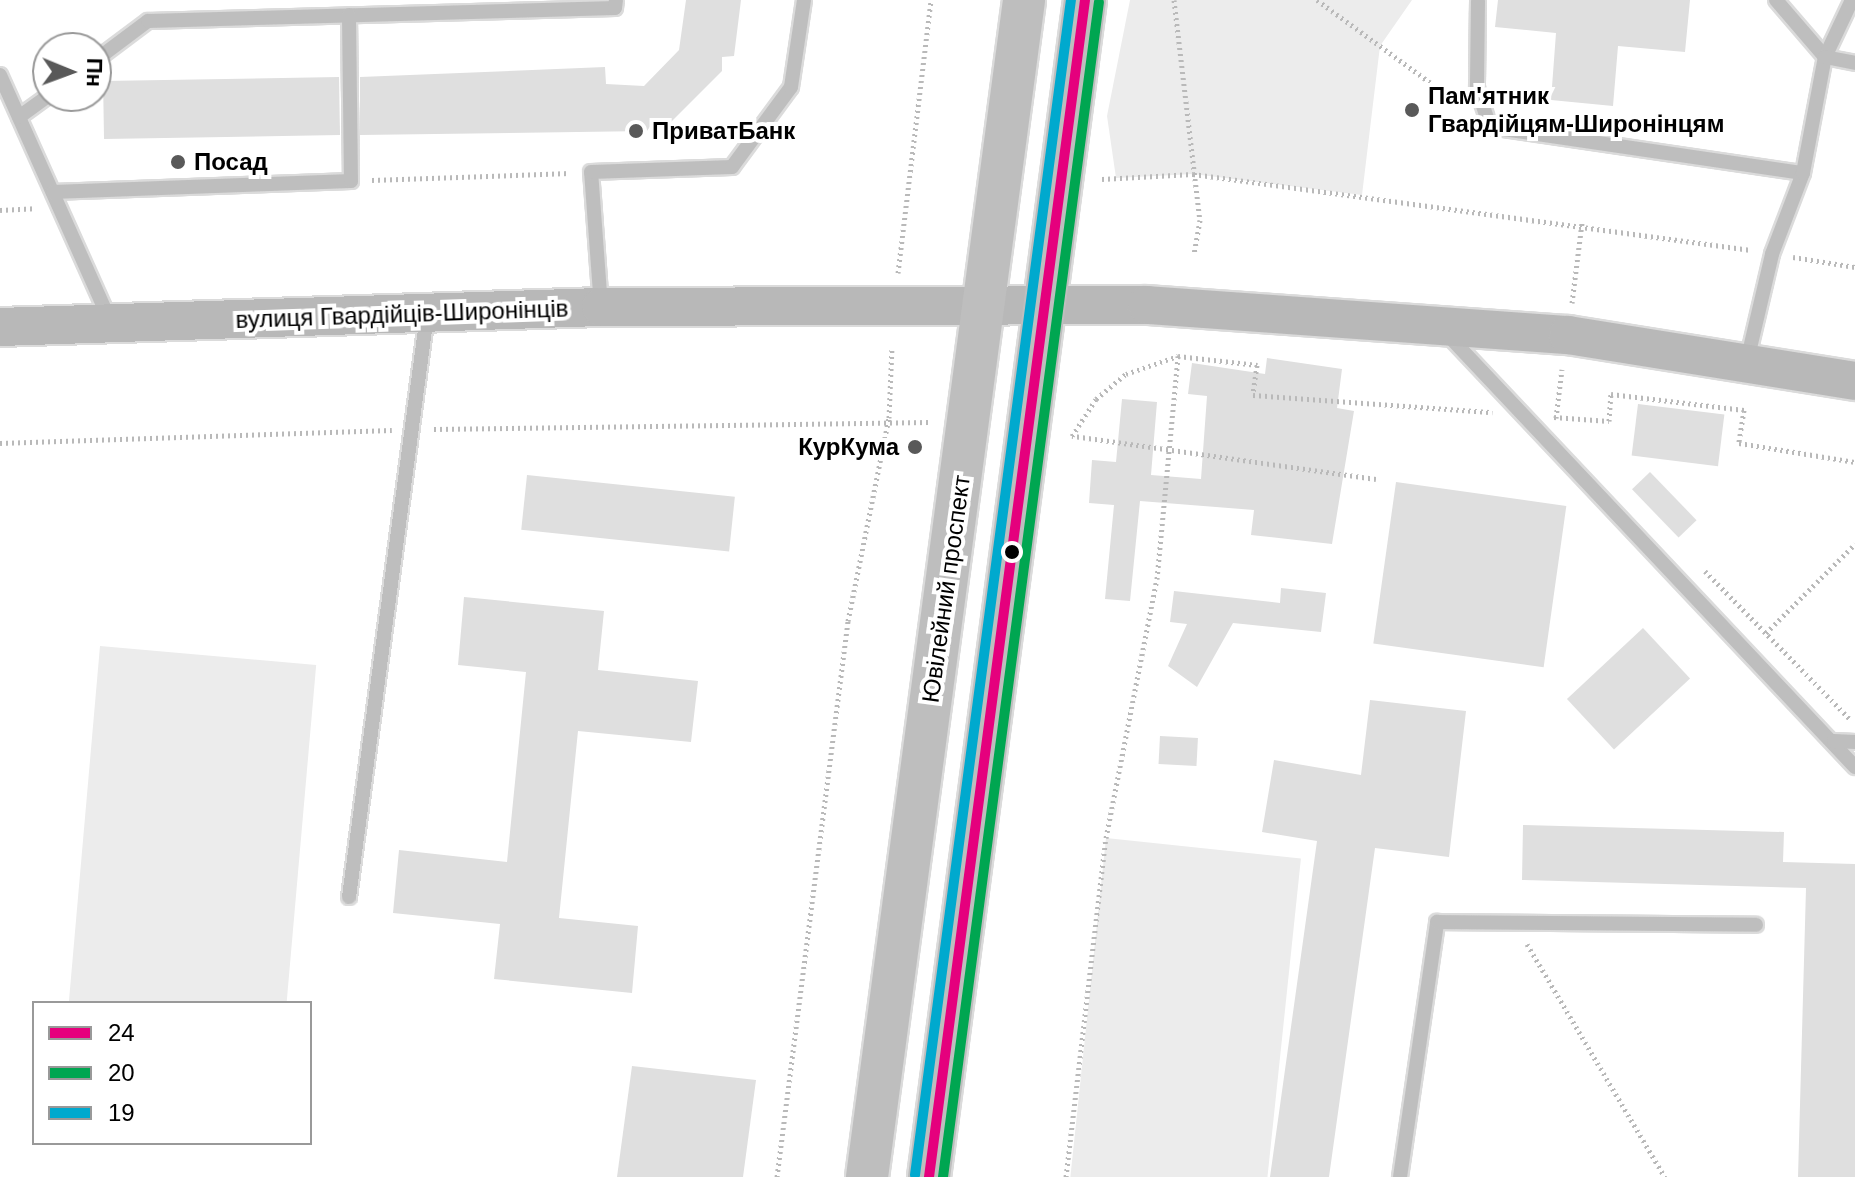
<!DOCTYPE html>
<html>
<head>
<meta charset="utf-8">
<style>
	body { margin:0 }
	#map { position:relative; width:1855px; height:1177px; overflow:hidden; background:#fff; font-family:Helvetica,sans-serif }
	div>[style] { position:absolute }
	.green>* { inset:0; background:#ececec; transform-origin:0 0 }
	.building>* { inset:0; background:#dfdfdf; transform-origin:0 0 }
	.path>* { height:5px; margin-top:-2.5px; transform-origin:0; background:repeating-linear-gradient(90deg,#b9b9b9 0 2px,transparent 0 6px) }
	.roads { filter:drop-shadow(2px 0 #dbdbdb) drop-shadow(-2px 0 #dbdbdb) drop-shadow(0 2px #dbdbdb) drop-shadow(0 -2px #dbdbdb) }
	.lane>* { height:14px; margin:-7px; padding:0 7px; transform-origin:7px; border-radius:7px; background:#bebebe }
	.secondary>* { height:38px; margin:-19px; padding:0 19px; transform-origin:19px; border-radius:19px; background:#b8b8b8 }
	.primary>* { height:42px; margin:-21px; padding:0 21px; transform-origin:21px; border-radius:21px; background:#bebebe }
	.bus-1>* { height:10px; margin:-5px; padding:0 5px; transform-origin:5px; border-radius:5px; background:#e5007d }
	.bus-2>* { height:10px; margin:-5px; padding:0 5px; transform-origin:5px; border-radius:5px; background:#00a651 }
	.bus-3>* { height:10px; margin:-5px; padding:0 5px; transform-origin:5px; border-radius:5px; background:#00a9ce }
	.dots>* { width:22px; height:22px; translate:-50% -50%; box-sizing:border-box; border:4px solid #fff; border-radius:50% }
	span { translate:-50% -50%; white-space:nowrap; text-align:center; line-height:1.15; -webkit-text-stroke:8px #fff; paint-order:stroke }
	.poi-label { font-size:24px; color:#000; font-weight:700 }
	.left { translate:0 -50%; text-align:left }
	.right { translate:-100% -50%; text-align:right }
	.street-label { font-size:24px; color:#000 }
	.legend { position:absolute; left:32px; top:1001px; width:280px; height:144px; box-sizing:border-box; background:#fff; border:2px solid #999; margin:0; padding:10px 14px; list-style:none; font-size:24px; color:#000 }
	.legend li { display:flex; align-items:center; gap:16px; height:40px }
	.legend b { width:40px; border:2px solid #999 }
	.north { position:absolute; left:32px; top:32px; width:80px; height:80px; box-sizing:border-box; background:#fff; border:2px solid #999; border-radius:50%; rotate:91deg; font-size:22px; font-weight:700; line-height:32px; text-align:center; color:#000 }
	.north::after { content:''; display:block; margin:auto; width:28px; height:36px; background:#595959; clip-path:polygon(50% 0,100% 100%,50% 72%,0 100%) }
</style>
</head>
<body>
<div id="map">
	<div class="green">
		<i style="clip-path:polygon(1130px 0,1412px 0,1380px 46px,1362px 195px,1193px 174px,1116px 178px,1107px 116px)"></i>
		<i style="left:100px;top:646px;width:217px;height:358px;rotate:5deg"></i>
		<i style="left:1106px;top:838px;width:196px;height:341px;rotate:6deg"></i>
	</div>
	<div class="building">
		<i style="clip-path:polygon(686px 0,741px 0,734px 56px,722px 57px,722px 71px,664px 129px,653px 122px,647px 131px,360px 135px,360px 77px,605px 67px,606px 84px,644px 86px,679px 50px)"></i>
		<i style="clip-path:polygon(1498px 0,1690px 0,1685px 52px,1618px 46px,1613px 106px,1551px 100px,1556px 33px,1495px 27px)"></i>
		<i style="left:339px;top:77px;width:58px;height:236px;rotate:89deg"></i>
		<i style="clip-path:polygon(1267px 358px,1342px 369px,1337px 408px,1354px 411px,1332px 544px,1251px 535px,1254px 510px,1140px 501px,1130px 601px,1105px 599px,1114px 505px,1089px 503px,1092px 460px,1116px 462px,1122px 399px,1157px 402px,1151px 475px,1201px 479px,1207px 396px,1188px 394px,1192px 363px,1265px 374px)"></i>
		<i style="left:1638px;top:404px;width:87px;height:52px;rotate:7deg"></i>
		<i style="left:1650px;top:472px;width:67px;height:25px;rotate:46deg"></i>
		<i style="left:527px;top:475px;width:209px;height:55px;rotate:6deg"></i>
		<i style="left:1396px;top:482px;width:172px;height:163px;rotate:8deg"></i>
		<i style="clip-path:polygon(1281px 588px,1326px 593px,1321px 632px,1233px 623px,1197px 687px,1168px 666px,1187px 624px,1170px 622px,1174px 591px,1280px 603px)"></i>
		<i style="clip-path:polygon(464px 597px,604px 611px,598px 670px,698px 681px,691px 742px,578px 731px,559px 918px,638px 926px,632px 993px,494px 979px,500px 924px,393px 913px,399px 850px,507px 862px,526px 672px,458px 665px)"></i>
		<i style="left:1643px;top:628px;width:69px;height:104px;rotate:47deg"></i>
		<i style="clip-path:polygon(1370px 700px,1466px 711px,1449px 857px,1375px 848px,1329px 1177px,1270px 1177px,1317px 841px,1262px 832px,1274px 760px,1361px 775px)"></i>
		<i style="left:1160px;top:736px;width:38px;height:28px;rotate:3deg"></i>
		<i style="clip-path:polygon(1523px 825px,1784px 832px,1783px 862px,1855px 864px,1855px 1177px,1798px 1177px,1806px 888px,1522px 880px)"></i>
		<i style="clip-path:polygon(632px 1066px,756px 1080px,743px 1177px,617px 1177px)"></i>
	</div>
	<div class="path">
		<i style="left:1174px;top:0;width:222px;rotate:83.3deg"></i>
		<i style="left:1200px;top:220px;width:35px;rotate:100deg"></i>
		<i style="left:1317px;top:0;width:175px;rotate:36.1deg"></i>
		<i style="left:1102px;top:179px;width:91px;rotate:-3.1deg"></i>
		<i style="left:1193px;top:174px;width:563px;rotate:7.76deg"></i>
		<i style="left:372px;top:180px;width:198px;rotate:-2deg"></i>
		<i style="left:0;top:210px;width:35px;rotate:-3deg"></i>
		<i style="left:1793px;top:257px;width:63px;rotate:9.2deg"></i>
		<i style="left:898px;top:273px;width:275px;rotate:-83.1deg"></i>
		<i style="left:1572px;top:303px;width:81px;rotate:-82.9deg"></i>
		<i style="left:1554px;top:417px;width:55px;rotate:4.2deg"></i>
		<i style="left:1609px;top:421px;width:27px;rotate:-86deg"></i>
		<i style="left:1611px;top:394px;width:134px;rotate:6.9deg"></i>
		<i style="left:1744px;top:410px;width:33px;rotate:99deg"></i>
		<i style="left:1739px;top:443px;width:118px;rotate:9.3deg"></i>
		<i style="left:1556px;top:418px;width:49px;rotate:-83deg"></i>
		<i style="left:434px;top:429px;width:495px;rotate:-0.8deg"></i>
		<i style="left:0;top:443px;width:392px;rotate:-1.9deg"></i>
		<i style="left:1376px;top:479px;width:307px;rotate:-171.9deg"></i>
		<i style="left:1072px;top:436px;width:44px;rotate:-57deg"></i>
		<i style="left:1096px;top:399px;width:39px;rotate:-40deg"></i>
		<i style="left:1126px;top:374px;width:55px;rotate:-19.1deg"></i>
		<i style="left:1178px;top:356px;width:80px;rotate:6.5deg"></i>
		<i style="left:1257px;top:365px;width:30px;rotate:98deg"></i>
		<i style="left:1253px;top:395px;width:240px;rotate:4.1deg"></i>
		<i style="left:1705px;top:571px;width:206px;rotate:45.6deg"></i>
		<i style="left:1766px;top:633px;width:126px;rotate:-45deg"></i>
		<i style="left:1527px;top:944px;width:271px;rotate:59.4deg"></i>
		<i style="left:777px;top:1177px;width:561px;rotate:-82.72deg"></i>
		<i style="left:848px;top:621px;width:207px;rotate:-78.6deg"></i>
		<i style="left:889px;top:418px;width:71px;rotate:-87.6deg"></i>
		<i style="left:1066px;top:1177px;width:341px;rotate:-83.3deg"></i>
		<i style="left:1106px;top:838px;width:264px;rotate:-78.9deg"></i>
		<i style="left:1157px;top:579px;width:224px;rotate:-84.6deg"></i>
	</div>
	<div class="roads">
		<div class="lane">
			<i style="left:1776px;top:0;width:75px;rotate:49.3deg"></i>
			<i style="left:1825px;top:57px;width:63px;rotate:-64.7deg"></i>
			<i style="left:1478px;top:1px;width:87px;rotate:90.7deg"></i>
			<i style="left:1477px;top:88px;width:41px;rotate:71.6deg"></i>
			<i style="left:1490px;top:127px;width:316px;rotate:8.4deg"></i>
			<i style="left:96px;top:60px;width:65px;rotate:-36.9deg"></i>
			<i style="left:148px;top:21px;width:467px;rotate:-1.6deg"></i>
			<i style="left:615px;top:8px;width:8px;rotate:-83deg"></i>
			<i style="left:0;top:75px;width:267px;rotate:65.9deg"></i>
			<i style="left:19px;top:117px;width:36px;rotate:-36deg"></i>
			<i style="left:53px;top:192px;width:298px;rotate:-2.1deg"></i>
			<i style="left:351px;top:181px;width:166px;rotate:-90.7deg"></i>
			<i style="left:601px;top:307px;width:135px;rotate:-94.2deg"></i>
			<i style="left:591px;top:172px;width:141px;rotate:-2deg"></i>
			<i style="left:732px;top:167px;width:99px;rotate:-53.6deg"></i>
			<i style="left:791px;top:87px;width:88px;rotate:-81.5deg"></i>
			<i style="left:1445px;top:332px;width:598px;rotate:46.69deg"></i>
			<i style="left:1747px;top:361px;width:110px;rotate:-76.8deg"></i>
			<i style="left:1772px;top:254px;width:87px;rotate:-69.1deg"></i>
			<i style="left:1803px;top:173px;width:118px;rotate:-79.3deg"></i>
			<i style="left:1825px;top:57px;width:31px;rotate:11deg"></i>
			<i style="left:1834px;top:741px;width:21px;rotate:3deg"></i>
			<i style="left:349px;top:897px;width:587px;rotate:-82.37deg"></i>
			<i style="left:1400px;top:1177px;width:258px;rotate:-81.7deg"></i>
			<i style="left:1437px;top:922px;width:319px;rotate:0.5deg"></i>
		</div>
		<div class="secondary">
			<i style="left:0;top:327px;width:601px;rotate:-1.91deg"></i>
			<i style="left:601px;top:307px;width:546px;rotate:-0.21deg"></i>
			<i style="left:1147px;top:305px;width:422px;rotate:4.1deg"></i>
			<i style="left:1568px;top:335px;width:291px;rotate:9.1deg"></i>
		</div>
		<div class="primary">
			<i style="left:867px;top:1177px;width:1187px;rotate:-82.4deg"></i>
			<i style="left:929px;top:1177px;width:1187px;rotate:-82.45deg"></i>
		</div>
	</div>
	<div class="bus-1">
		<i style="left:929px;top:1177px;width:1187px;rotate:-82.45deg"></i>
	</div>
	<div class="bus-2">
		<i style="left:943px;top:1177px;width:1185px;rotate:-82.44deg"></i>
	</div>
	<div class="bus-3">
		<i style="left:915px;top:1175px;width:1185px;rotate:-82.44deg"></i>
	</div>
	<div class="dots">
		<i style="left:1412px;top:110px;background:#595959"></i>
		<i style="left:636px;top:131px;background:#595959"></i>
		<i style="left:178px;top:162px;background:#595959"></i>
		<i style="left:915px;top:447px;background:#595959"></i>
		<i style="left:1012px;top:552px;background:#000"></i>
	</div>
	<div class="poi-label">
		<span class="left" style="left:1428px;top:110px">Пам'ятник<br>Гвардійцям-Широнінцям</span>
		<span class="left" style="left:652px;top:131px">ПриватБанк</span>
		<span class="left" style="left:194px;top:162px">Посад</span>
		<span class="right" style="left:899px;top:447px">КурКума</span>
	</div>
	<div class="street-label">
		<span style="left:402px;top:314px;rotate:-2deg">вулиця Гвардійців-Широнінців</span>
		<span style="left:946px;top:589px;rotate:-82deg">Ювілейний проспект</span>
	</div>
	<ul class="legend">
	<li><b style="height:10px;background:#e5007d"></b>24</li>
	<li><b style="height:10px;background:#00a651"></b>20</li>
	<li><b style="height:10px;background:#00a9ce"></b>19</li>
	</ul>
	<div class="north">Пн</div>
</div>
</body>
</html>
